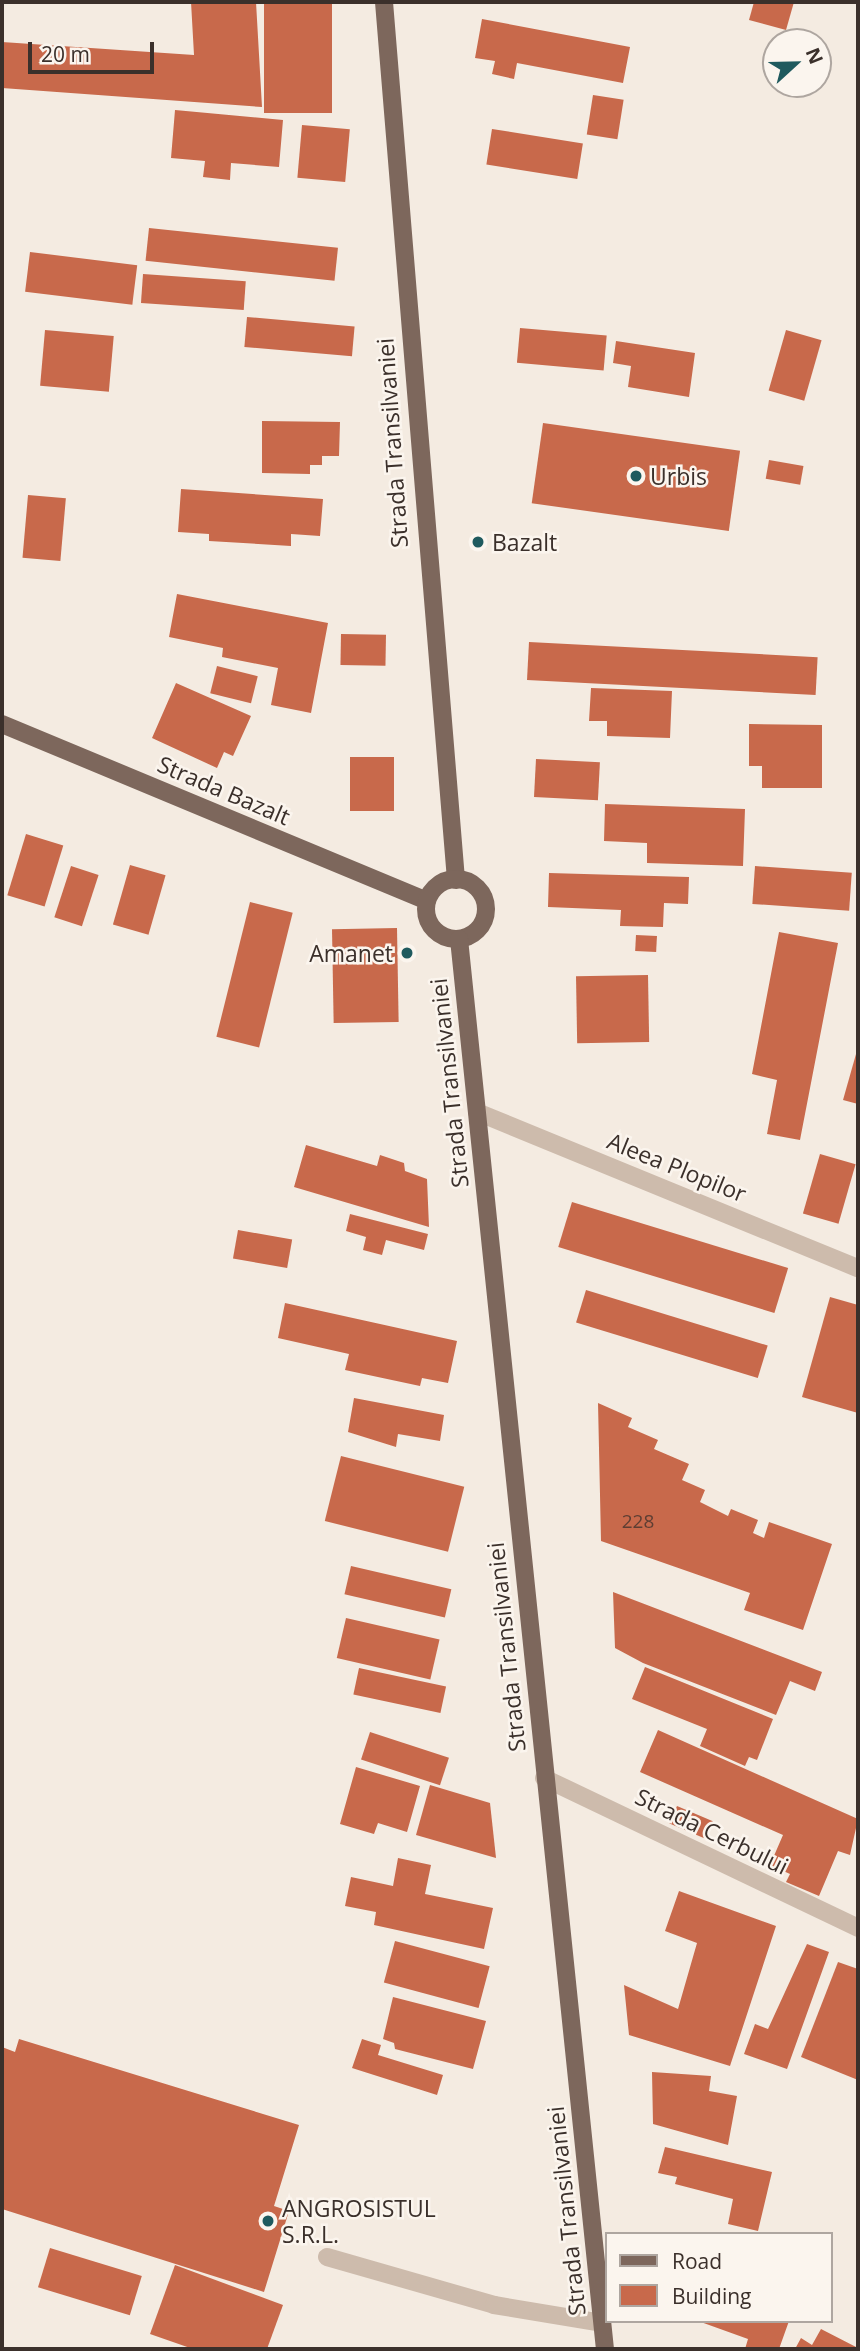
<!DOCTYPE html>
<html>
<head>
<meta charset="utf-8">
<style>
	body { margin:0 }
	#map { position:relative; width:860px; height:2351px; overflow:hidden; background:#f4ebe1; font-family:"Open Sans",sans-serif }
	div>[style] { position:absolute }
	.building>* { inset:0; background:#c8694b; transform-origin:0 0 }
	.minor>* { height:18px; margin:-9px; padding:0 9px; transform-origin:9px; border-radius:9px; background:#cdbbac }
	.major>* { height:18px; margin:-9px; padding:0 9px; transform-origin:9px; border-radius:9px; background:#7d675c }
	.major>.ring { margin:-9px; padding:0; box-sizing:content-box; background:none; border:18px solid #7d675c; border-radius:50% }
	.dots>* { width:19px; height:19px; translate:-50% -50%; box-sizing:border-box; border:4px solid #fbf5ee; border-radius:50% }
	span { translate:-50% -50%; white-space:nowrap; text-align:center; line-height:1.15; -webkit-text-stroke:5px #fbf5ee; paint-order:stroke }
	.number-label { font-size:19px; color:#5e3e33 }
	.number-label span { -webkit-text-stroke-width:0 }
	.street-label { font-size:23px; color:#3b302b }
	.poi-label { font-size:23px; color:#3b302b }
	.left { translate:0 -50%; text-align:left }
	.right { translate:-100% -50%; text-align:right }
	.frame { position:absolute; inset:0; border:4px solid #3b302b; pointer-events:none }
	.legend { position:absolute; left:605px; top:2232px; width:228px; height:91px; box-sizing:border-box; background:#fbf5ee; border:2px solid #aea6a0; margin:0; padding:9px 12px; list-style:none; font-size:21px; color:#3b302b }
	.legend li { display:flex; align-items:center; gap:14px; height:35px }
	.legend b { width:35px; border:2px solid #aea6a0 }
	.north { position:absolute; left:762px; top:28px; width:70px; height:70px; box-sizing:border-box; background:#fbf5ee; border:2px solid #aea6a0; border-radius:50%; rotate:68deg; font-size:19px; font-weight:700; line-height:28px; text-align:center; color:#3b302b }
	.north::after { content:''; display:block; margin:auto; width:24px; height:32px; background:#1f5a5e; clip-path:polygon(50% 0,100% 100%,50% 72%,0 100%) }
	.scale { position:absolute; left:28px; top:42px; width:126px; height:32px; box-sizing:border-box; border:4px solid #3b302b; border-top:0; padding-left:9px; font-size:21px; line-height:24px; white-space:nowrap; color:#3b302b; -webkit-text-stroke:5px #fbf5ee; paint-order:stroke }
</style>
</head>
<body>
<div id="map">
	<div class="building">
		<i style="clip-path:polygon(191px 2px,256px 2px,262px 107px,2px 88px,2px 42px,194px 55px)"></i>
		<i style="left:264px;top:2px;width:68px;height:111px"></i>
		<i style="clip-path:polygon(754px 2px,794px 2px,786px 30px,749px 20px)"></i>
		<i style="clip-path:polygon(482px 19px,630px 47px,623px 83px,517px 63px,514px 79px,492px 74px,495px 61px,475px 58px)"></i>
		<i style="left:593px;top:95px;width:31px;height:40px;rotate:9deg"></i>
		<i style="clip-path:polygon(175px 110px,283px 120px,279px 167px,231px 163px,230px 180px,203px 177px,205px 161px,171px 158px)"></i>
		<i style="left:302px;top:125px;width:48px;height:53px;rotate:5deg"></i>
		<i style="left:492px;top:129px;width:92px;height:36px;rotate:9deg"></i>
		<i style="left:149px;top:228px;width:190px;height:33px;rotate:6deg"></i>
		<i style="left:30px;top:252px;width:108px;height:40px;rotate:7deg"></i>
		<i style="left:143px;top:274px;width:103px;height:29px;rotate:4deg"></i>
		<i style="left:247px;top:317px;width:108px;height:30px;rotate:5deg"></i>
		<i style="left:520px;top:328px;width:87px;height:35px;rotate:5deg"></i>
		<i style="left:45px;top:330px;width:69px;height:56px;rotate:5deg"></i>
		<i style="left:786px;top:330px;width:37px;height:63px;rotate:16deg"></i>
		<i style="clip-path:polygon(616px 341px,695px 353px,689px 397px,628px 387px,631px 366px,613px 363px)"></i>
		<i style="clip-path:polygon(262px 421px,340px 422px,339px 456px,322px 456px,322px 465px,310px 465px,310px 474px,262px 473px)"></i>
		<i style="left:543px;top:423px;width:199px;height:81px;rotate:8deg"></i>
		<i style="left:769px;top:460px;width:35px;height:19px;rotate:10deg"></i>
		<i style="clip-path:polygon(181px 489px,323px 499px,320px 536px,291px 534px,291px 546px,209px 541px,209px 534px,178px 532px)"></i>
		<i style="left:28px;top:495px;width:38px;height:63px;rotate:5deg"></i>
		<i style="clip-path:polygon(177px 594px,328px 623px,311px 713px,271px 705px,278px 668px,222px 657px,223px 648px,169px 637px)"></i>
		<i style="left:341px;top:634px;width:45px;height:31px;rotate:1deg"></i>
		<i style="left:529px;top:642px;width:289px;height:38px;rotate:3deg"></i>
		<i style="left:217px;top:666px;width:42px;height:28px;rotate:14deg"></i>
		<i style="clip-path:polygon(176px 683px,251px 716px,233px 756px,224px 752px,217px 768px,152px 738px)"></i>
		<i style="clip-path:polygon(591px 688px,672px 691px,670px 738px,607px 736px,607px 721px,589px 721px)"></i>
		<i style="clip-path:polygon(749px 724px,822px 725px,822px 788px,762px 788px,762px 766px,749px 766px)"></i>
		<i style="left:394px;top:757px;width:54px;height:44px;rotate:90deg"></i>
		<i style="left:536px;top:759px;width:64px;height:38px;rotate:3deg"></i>
		<i style="clip-path:polygon(605px 804px,745px 809px,743px 866px,647px 863px,647px 843px,604px 841px)"></i>
		<i style="left:26px;top:834px;width:39px;height:64px;rotate:17deg"></i>
		<i style="left:130px;top:865px;width:37px;height:62px;rotate:16deg"></i>
		<i style="left:71px;top:866px;width:29px;height:54px;rotate:18deg"></i>
		<i style="left:755px;top:866px;width:97px;height:38px;rotate:4deg"></i>
		<i style="clip-path:polygon(549px 873px,689px 877px,688px 904px,664px 903px,663px 927px,620px 926px,621px 910px,548px 907px)"></i>
		<i style="left:250px;top:902px;width:44px;height:139px;rotate:14deg"></i>
		<i style="left:397px;top:928px;width:94px;height:65px;rotate:89deg"></i>
		<i style="clip-path:polygon(779px 932px,838px 943px,800px 1140px,767px 1134px,777px 1080px,752px 1074px)"></i>
		<i style="left:636px;top:935px;width:21px;height:16px;rotate:3deg"></i>
		<i style="left:648px;top:975px;width:67px;height:72px;rotate:89deg"></i>
		<i style="clip-path:polygon(858px 1047px,858px 1104px,843px 1100px)"></i>
		<i style="clip-path:polygon(306px 1145px,377px 1166px,380px 1155px,404px 1163px,405px 1171px,427px 1179px,429px 1227px,294px 1187px)"></i>
		<i style="left:820px;top:1154px;width:37px;height:62px;rotate:16deg"></i>
		<i style="left:572px;top:1202px;width:226px;height:47px;rotate:17deg"></i>
		<i style="clip-path:polygon(350px 1214px,428px 1234px,424px 1250px,386px 1240px,382px 1255px,363px 1250px,366px 1237px,346px 1231px)"></i>
		<i style="left:238px;top:1230px;width:55px;height:29px;rotate:10deg"></i>
		<i style="left:586px;top:1290px;width:190px;height:34px;rotate:17deg"></i>
		<i style="clip-path:polygon(830px 1297px,858px 1305px,858px 1413px,802px 1397px)"></i>
		<i style="clip-path:polygon(285px 1303px,457px 1341px,448px 1383px,422px 1378px,420px 1386px,345px 1370px,349px 1354px,278px 1338px)"></i>
		<i style="clip-path:polygon(354px 1398px,444px 1415px,440px 1441px,398px 1434px,396px 1447px,348px 1432px)"></i>
		<i style="clip-path:polygon(598px 1403px,632px 1418px,628px 1427px,658px 1440px,654px 1449px,689px 1464px,682px 1480px,705px 1490px,700px 1502px,728px 1516px,731px 1509px,758px 1520px,753px 1533px,764px 1538px,769px 1522px,832px 1544px,803px 1630px,744px 1610px,750px 1593px,601px 1541px)"></i>
		<i style="left:341px;top:1456px;width:127px;height:67px;rotate:14deg"></i>
		<i style="left:351px;top:1566px;width:103px;height:29px;rotate:13deg"></i>
		<i style="clip-path:polygon(613px 1592px,822px 1672px,815px 1691px,790px 1681px,776px 1715px,643px 1663px,615px 1648px)"></i>
		<i style="left:346px;top:1618px;width:96px;height:41px;rotate:13deg"></i>
		<i style="clip-path:polygon(645px 1667px,773px 1719px,757px 1760px,749px 1757px,745px 1766px,700px 1746px,707px 1729px,632px 1699px)"></i>
		<i style="left:359px;top:1668px;width:89px;height:27px;rotate:12deg"></i>
		<i style="clip-path:polygon(658px 1730px,858px 1819px,850px 1855px,838px 1851px,819px 1896px,786px 1882px,790px 1874px,770px 1865px,783px 1835px,640px 1772px)"></i>
		<i style="left:370px;top:1732px;width:83px;height:29px;rotate:18deg"></i>
		<i style="clip-path:polygon(356px 1767px,420px 1786px,407px 1832px,378px 1823px,374px 1834px,340px 1824px)"></i>
		<i style="clip-path:polygon(430px 1785px,490px 1803px,496px 1858px,416px 1835px)"></i>
		<i style="left:677px;top:1806px;width:39px;height:19px;rotate:23deg"></i>
		<i style="clip-path:polygon(398px 1858px,431px 1865px,425px 1894px,493px 1908px,484px 1949px,374px 1925px,376px 1912px,345px 1906px,351px 1877px,393px 1886px)"></i>
		<i style="clip-path:polygon(679px 1891px,776px 1926px,730px 2066px,629px 2035px,624px 1985px,678px 2009px,697px 1943px,665px 1931px)"></i>
		<i style="left:395px;top:1941px;width:98px;height:43px;rotate:15deg"></i>
		<i style="clip-path:polygon(807px 1944px,829px 1952px,787px 2069px,744px 2054px,755px 2024px,768px 2029px)"></i>
		<i style="clip-path:polygon(838px 1962px,858px 1969px,858px 2080px,801px 2057px)"></i>
		<i style="clip-path:polygon(393px 1997px,486px 2021px,473px 2069px,395px 2049px,394px 2043px,383px 2039px)"></i>
		<i style="clip-path:polygon(19px 2039px,299px 2125px,274px 2206px,289px 2211px,264px 2292px,2px 2209px,2px 2047px,15px 2052px)"></i>
		<i style="clip-path:polygon(362px 2039px,381px 2045px,378px 2055px,443px 2075px,437px 2095px,352px 2068px)"></i>
		<i style="clip-path:polygon(652px 2072px,711px 2076px,709px 2091px,737px 2096px,728px 2145px,653px 2124px)"></i>
		<i style="clip-path:polygon(665px 2147px,772px 2172px,758px 2231px,728px 2224px,733px 2199px,675px 2184px,677px 2177px,658px 2173px)"></i>
		<i style="left:50px;top:2248px;width:96px;height:41px;rotate:17deg"></i>
		<i style="clip-path:polygon(175px 2265px,283px 2305px,267px 2349px,193px 2349px,150px 2334px)"></i>
		<i style="clip-path:polygon(698px 2321px,789px 2321px,779px 2349px,745px 2349px,748px 2339px)"></i>
		<i style="clip-path:polygon(821px 2329px,858px 2348px,858px 2349px,795px 2349px,801px 2338px,812px 2345px)"></i>
	</div>
	<div class="minor">
		<i style="left:477px;top:1112px;width:412px;rotate:22.3deg"></i>
		<i style="left:544px;top:1778px;width:348px;rotate:25.5deg"></i>
		<i style="left:327px;top:2257px;width:174px;rotate:16deg"></i>
		<i style="left:494px;top:2305px;width:109px;rotate:9.5deg"></i>
	</div>
	<div class="major">
		<i style="left:384px;top:2px;width:881px;rotate:85.31deg"></i>
		<i style="left:2px;top:724px;width:460px;rotate:22.6deg"></i>
		<i class="ring" style="left:426px;top:879px;width:42px;height:42px"></i>
		<i style="left:459px;top:939px;width:1418px;rotate:84.09deg"></i>
	</div>
	<div class="dots">
		<i style="left:636px;top:476px;background:#1f5a5e"></i>
		<i style="left:478px;top:542px;background:#1f5a5e"></i>
		<i style="left:407px;top:953px;background:#1f5a5e"></i>
		<i style="left:268px;top:2221px;background:#1f5a5e"></i>
	</div>
	<div class="number-label">
		<span style="left:638px;top:1522px">228</span>
	</div>
	<div class="street-label">
		<span style="left:392px;top:443px;rotate:-94deg">Strada Transilvaniei</span>
		<span style="left:224px;top:790px;rotate:23deg">Strada Bazalt</span>
		<span style="left:449px;top:1083px;rotate:-96deg">Strada Transilvaniei</span>
		<span style="left:677px;top:1167px;rotate:22deg">Aleea Plopilor</span>
		<span style="left:506px;top:1647px;rotate:-96deg">Strada Transilvaniei</span>
		<span style="left:712px;top:1831px;rotate:26deg">Strada Cerbului</span>
		<span style="left:566px;top:2211px;rotate:-96deg">Strada Transilvaniei</span>
	</div>
	<div class="poi-label">
		<span class="left" style="left:650px;top:476px">Urbis</span>
		<span class="left" style="left:492px;top:542px">Bazalt</span>
		<span class="right" style="left:393px;top:953px">Amanet</span>
		<span class="left" style="left:282px;top:2221px">ANGROSISTUL<br>S.R.L.</span>
	</div>
	<div class="frame"></div>
	<ul class="legend">
	<li><b style="height:9px;background:#7d675c"></b>Road</li>
	<li><b style="height:19px;background:#c8694b"></b>Building</li>
	</ul>
	<div class="north">N</div>
	<div class="scale">20 m</div>
</div>
</body>
</html>
